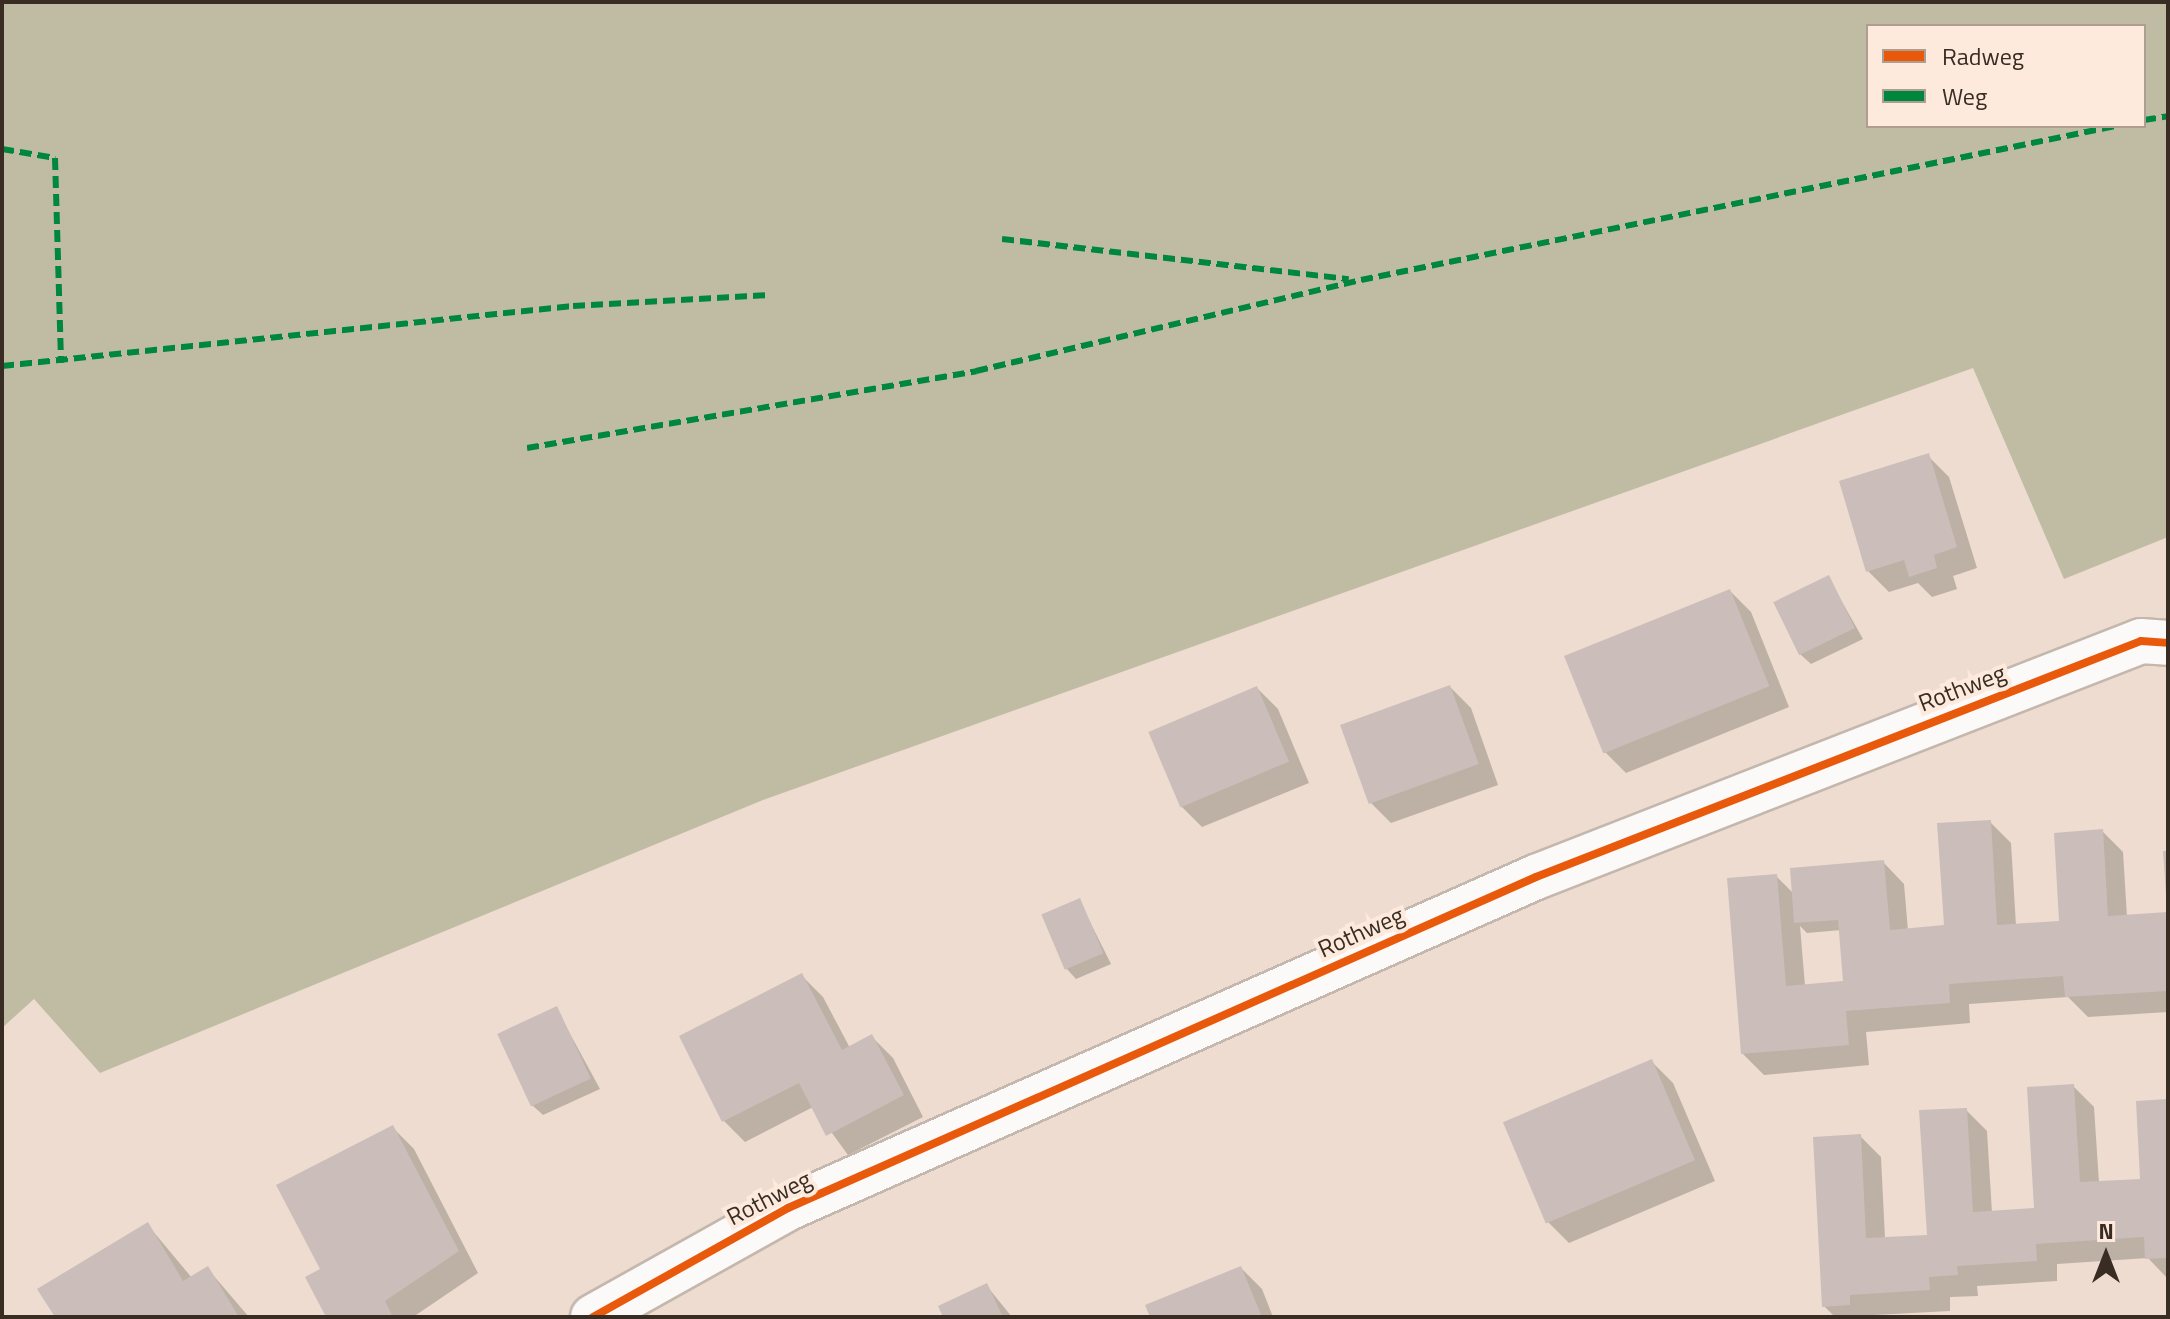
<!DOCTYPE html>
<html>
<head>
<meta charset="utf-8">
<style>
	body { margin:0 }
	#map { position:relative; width:2170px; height:1319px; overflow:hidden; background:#eddccf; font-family:"Titillium Web",sans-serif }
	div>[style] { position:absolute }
	.forest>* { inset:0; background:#c0bca3 }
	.shadow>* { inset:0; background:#0003 }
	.building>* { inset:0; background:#cbbdba; transform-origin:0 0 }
	.roads { filter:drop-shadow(2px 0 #c4b7ad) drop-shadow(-2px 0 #c4b7ad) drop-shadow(0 2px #c4b7ad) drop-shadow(0 -2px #c4b7ad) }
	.street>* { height:44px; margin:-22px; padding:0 22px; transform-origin:22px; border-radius:22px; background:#fcfaf8 }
	.quiet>* { height:6px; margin-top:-3px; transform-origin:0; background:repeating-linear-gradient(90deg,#00873e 0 12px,transparent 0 18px) }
	.cycleway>* { height:8px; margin:-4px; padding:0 4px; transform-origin:4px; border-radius:4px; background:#e8590c }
	span { translate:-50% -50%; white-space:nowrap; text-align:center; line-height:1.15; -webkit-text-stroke:8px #fdeadc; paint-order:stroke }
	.street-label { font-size:24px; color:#382c23 }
	.frame { position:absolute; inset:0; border:4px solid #382c23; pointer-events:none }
	.legend { position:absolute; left:1866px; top:24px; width:280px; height:104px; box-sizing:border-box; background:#fdeadc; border:2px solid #ae9e92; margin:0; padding:10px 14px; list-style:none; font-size:24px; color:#382c23 }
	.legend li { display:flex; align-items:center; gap:16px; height:40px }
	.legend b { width:40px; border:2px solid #ae9e92 }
	.north { position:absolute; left:2066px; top:1215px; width:80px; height:80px; -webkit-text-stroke:6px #fdeadc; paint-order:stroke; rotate:0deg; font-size:22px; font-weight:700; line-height:32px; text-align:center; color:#382c23 }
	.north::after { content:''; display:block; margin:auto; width:28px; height:36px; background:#382c23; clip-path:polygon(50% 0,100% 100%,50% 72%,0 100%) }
</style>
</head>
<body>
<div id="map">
	<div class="forest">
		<i style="clip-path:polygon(evenodd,2px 2px,2168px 2px,2168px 537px,2064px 579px,1973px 368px,763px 800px,100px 1073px,34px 999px,2px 1028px,2px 2px,1868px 26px,2144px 26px,2144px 126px,1868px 126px,1868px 26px)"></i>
	</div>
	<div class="shadow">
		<i style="clip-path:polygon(1928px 456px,1949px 477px,1977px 568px,1953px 576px,1957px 589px,1932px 597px,1918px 583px,1889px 592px,1868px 571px)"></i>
		<i style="clip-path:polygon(1828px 577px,1863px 639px,1811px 664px,1800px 654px)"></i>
		<i style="clip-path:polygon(1730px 591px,1751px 612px,1789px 707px,1626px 773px,1605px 752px,1566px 658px)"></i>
		<i style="clip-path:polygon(1450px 687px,1471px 708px,1498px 785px,1391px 823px,1370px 802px)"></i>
		<i style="clip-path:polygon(1257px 688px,1278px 709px,1309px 783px,1202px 827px,1181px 806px)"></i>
		<i style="clip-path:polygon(evenodd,1990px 822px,2011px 843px,2016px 926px,2061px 922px,2102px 831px,2123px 852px,2127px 917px,2168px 914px,2168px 1012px,2088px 1017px,2068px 997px,1969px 1004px,1970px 1023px,1866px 1032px,1869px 1065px,1764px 1075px,1743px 1054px,1776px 876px,1794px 894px,1883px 862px,1904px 884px,1908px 931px,1946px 927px,1990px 822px,1800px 926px,1807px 933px,1841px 930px,1846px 983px,1805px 986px,1800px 926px)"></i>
		<i style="clip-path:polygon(1079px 900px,1111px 964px,1076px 979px,1066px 968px)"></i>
		<i style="clip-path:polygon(802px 976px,823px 997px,850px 1048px,872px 1037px,893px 1058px,923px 1117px,848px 1155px,813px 1107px,745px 1142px,724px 1121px,681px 1037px)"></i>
		<i style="clip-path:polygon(556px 1008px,600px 1089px,543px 1115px,532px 1105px)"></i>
		<i style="clip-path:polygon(1652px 1062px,1673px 1083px,1715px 1181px,1569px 1243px,1548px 1222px)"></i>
		<i style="clip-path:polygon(2073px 1086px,2094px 1107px,2099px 1183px,2143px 1180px,2168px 1101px,2168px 1279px,2148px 1258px,2057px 1264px,2057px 1281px,1977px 1286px,1978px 1296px,1950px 1297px,1950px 1311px,1835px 1317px,1824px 1306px,1860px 1136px,1881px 1157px,1885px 1239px,1929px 1237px,1966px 1110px,1987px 1131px,1992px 1213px,2036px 1210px)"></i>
		<i style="clip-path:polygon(393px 1128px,414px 1149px,478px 1273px,413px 1317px,329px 1317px)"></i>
		<i style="clip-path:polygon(147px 1224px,192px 1278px,207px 1268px,249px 1317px,57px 1317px)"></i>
		<i style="clip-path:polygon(1241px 1268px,1262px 1289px,1273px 1317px,1152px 1317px)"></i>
		<i style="clip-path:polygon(986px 1285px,1012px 1317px,945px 1317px)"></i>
	</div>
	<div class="building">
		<i style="clip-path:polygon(1929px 453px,1957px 547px,1934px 555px,1937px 568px,1909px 577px,1904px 560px,1866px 572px,1839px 481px)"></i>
		<i style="left:1829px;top:575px;width:59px;height:62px;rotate:64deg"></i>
		<i style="left:1730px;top:589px;width:105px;height:179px;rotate:68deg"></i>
		<i style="left:1450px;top:685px;width:84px;height:117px;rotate:70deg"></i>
		<i style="left:1257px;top:686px;width:82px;height:118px;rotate:67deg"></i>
		<i style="clip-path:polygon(1991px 820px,1997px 925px,2059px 921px,2054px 833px,2103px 829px,2108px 916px,2168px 912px,2168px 991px,2065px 997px,2063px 976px,1949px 984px,1950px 1003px,1846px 1011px,1849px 1045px,1741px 1054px,1727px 878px,1777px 874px,1786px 986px,1843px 981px,1838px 920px,1794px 923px,1790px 868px,1884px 860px,1890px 930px,1944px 925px,1937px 823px)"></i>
		<i style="clip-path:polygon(2163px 851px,2168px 851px,2168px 894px,2166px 894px)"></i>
		<i style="left:1080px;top:898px;width:60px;height:42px;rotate:67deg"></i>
		<i style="clip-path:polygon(802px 973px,842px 1050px,872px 1034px,904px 1095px,826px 1136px,799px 1083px,722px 1122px,679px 1036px)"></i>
		<i style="left:557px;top:1006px;width:80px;height:66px;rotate:65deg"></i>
		<i style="left:1652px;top:1059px;width:110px;height:162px;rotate:67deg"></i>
		<i style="clip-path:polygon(2074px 1084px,2080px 1182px,2140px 1179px,2136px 1101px,2168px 1099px,2168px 1258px,2145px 1259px,2144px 1237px,2036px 1244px,2037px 1261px,1957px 1266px,1958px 1275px,1929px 1277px,1930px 1290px,1850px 1295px,1850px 1305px,1822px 1307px,1813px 1137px,1861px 1134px,1866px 1238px,1927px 1235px,1919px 1110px,1967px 1108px,1973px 1212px,2034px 1208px,2027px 1087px)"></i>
		<i style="clip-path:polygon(393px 1125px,459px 1251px,385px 1301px,393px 1317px,326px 1317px,305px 1277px,320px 1269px,276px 1185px)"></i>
		<i style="clip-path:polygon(148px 1222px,183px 1281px,208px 1266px,239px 1317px,55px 1317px,37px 1289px)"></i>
		<i style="clip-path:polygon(1241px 1266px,1262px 1317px,1150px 1317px,1145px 1305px)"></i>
		<i style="clip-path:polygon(987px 1283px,1003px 1317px,943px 1317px,938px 1306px)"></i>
	</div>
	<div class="roads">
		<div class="street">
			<i style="left:593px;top:1317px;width:223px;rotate:-29.2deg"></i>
			<i style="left:788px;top:1208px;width:818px;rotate:-23.87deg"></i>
			<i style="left:1536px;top:877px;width:649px;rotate:-21.31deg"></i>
			<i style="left:2141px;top:641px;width:27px;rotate:4deg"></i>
		</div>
	</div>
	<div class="quiet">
		<i style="left:2144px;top:120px;width:24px;rotate:-9deg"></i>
		<i style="left:2px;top:149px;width:54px;rotate:9.6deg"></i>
		<i style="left:55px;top:158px;width:205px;rotate:88.3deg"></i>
		<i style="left:1002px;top:239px;width:349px;rotate:6.6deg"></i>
		<i style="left:2px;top:366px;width:574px;rotate:-6deg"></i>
		<i style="left:573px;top:306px;width:197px;rotate:-3.2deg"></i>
		<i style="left:527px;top:448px;width:456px;rotate:-9.7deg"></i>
		<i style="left:976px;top:371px;width:396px;rotate:-13.3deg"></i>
		<i style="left:1361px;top:280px;width:770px;rotate:-11.54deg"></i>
	</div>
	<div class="cycleway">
		<i style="left:593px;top:1317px;width:223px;rotate:-29.2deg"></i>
		<i style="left:788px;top:1208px;width:818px;rotate:-23.87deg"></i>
		<i style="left:1536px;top:877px;width:649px;rotate:-21.31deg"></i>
		<i style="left:2141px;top:641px;width:27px;rotate:4deg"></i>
	</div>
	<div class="street-label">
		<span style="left:1962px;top:688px;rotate:-21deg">Rothweg</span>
		<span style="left:1361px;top:932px;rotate:-24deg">Rothweg</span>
		<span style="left:769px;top:1198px;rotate:-27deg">Rothweg</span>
	</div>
	<div class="frame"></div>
	<ul class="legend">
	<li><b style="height:10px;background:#e8590c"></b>Radweg</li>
	<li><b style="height:10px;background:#00873e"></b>Weg</li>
	</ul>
	<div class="north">N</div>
</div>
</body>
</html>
